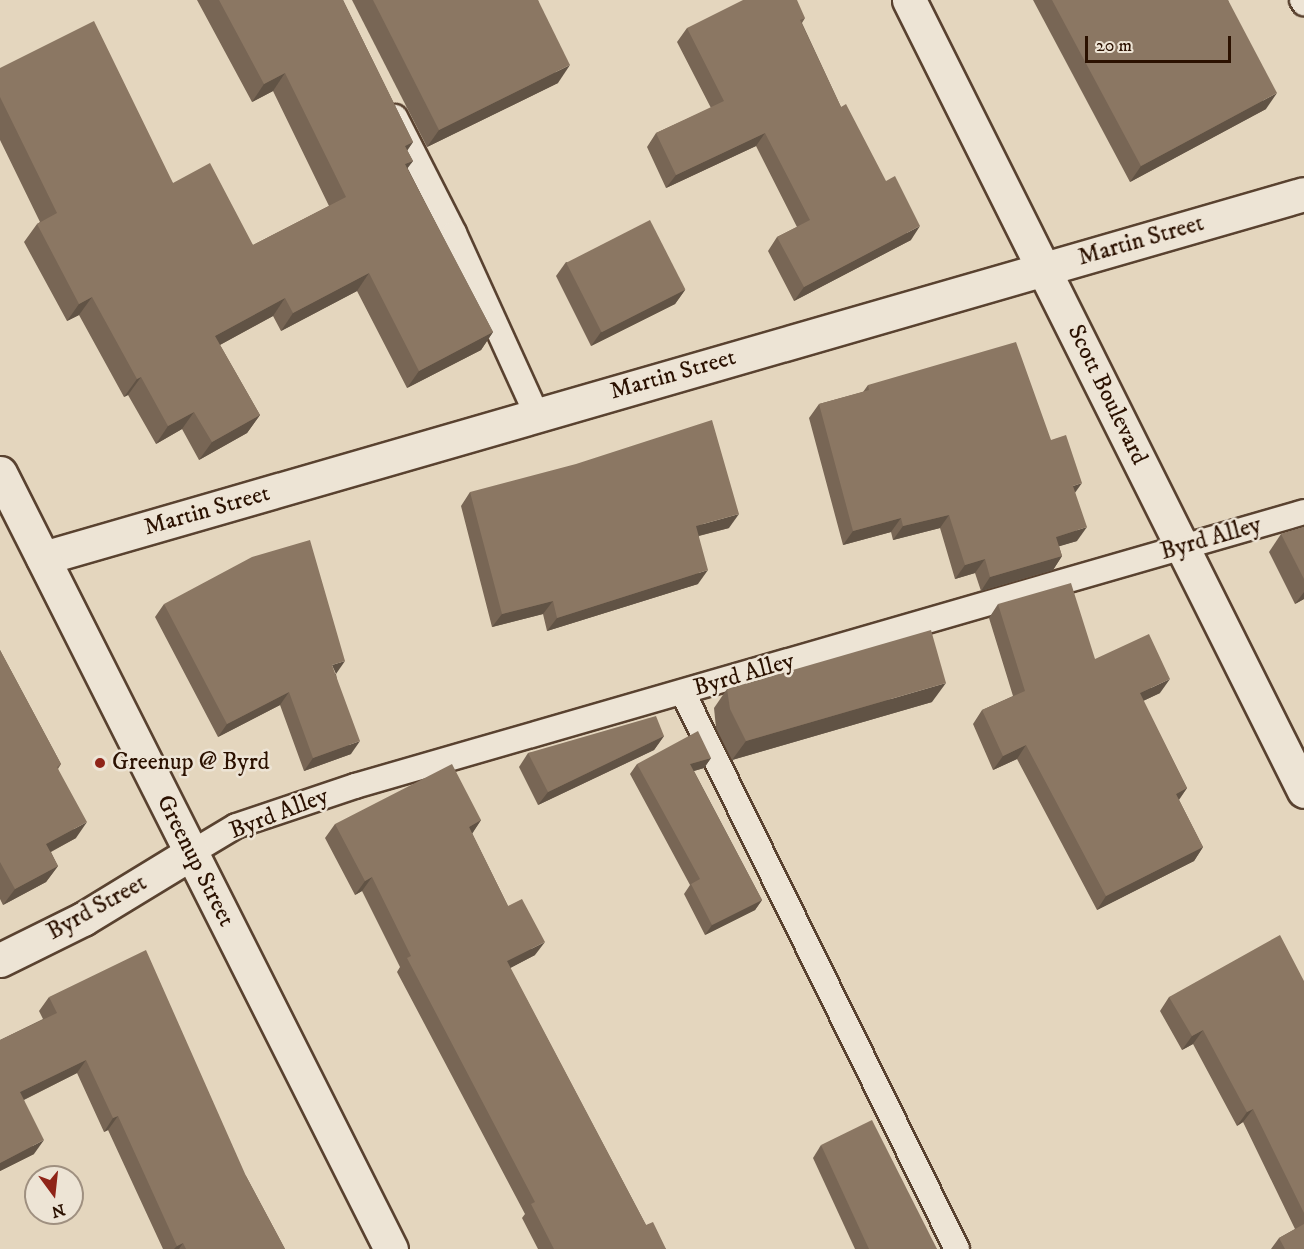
<!DOCTYPE html>
<html>
<head>
<meta charset="utf-8">
<style>
	body { margin:0 }
	#map { position:relative; width:1304px; height:1249px; overflow:hidden; background:#e4d6be; font-family:"IM FELL DW Pica",serif }
	div>[style] { position:absolute }
	.roads { filter:drop-shadow(2px 0 #594230) drop-shadow(-2px 0 #594230) drop-shadow(0 2px #594230) drop-shadow(0 -2px #594230) }
	.service>* { height:24px; margin:-12px; padding:0 12px; transform-origin:12px; border-radius:12px; background:#ede4d5 }
	.minor>* { height:33px; margin:-16.5px; padding:0 16.5px; transform-origin:16.5px; border-radius:16.5px; background:#ede4d5 }
	.secondary>* { height:33px; margin:-16.5px; padding:0 16.5px; transform-origin:16.5px; border-radius:16.5px; background:#ede4d5 }
	.wall>* { inset:0; background:#786655 }
	.shaded-wall>* { inset:0; background:#615345 }
	.building>* { inset:0; background:#8b7763; transform-origin:0 0 }
	.dots>* { width:16px; height:16px; translate:-50% -50%; box-sizing:border-box; border:3px solid #ede4d5; border-radius:50% }
	span { translate:-50% -50%; white-space:nowrap; text-align:center; line-height:1.15; -webkit-text-stroke:5px #ede4d5; paint-order:stroke }
	.street-label { font-size:24px; color:#2b1100 }
	.poi-label { font-size:24px; color:#2b1100 }
	.left { translate:0 -50%; text-align:left }
	.north { position:absolute; left:24px; top:1165px; width:60px; height:60px; box-sizing:border-box; background:#ede4d5; border:2px solid #9f9080; border-radius:50%; rotate:165deg; font-size:16px; font-weight:700; line-height:24px; text-align:center; color:#2b1100 }
	.north::after { content:''; display:block; margin:auto; width:21px; height:27px; background:#8f2418; clip-path:polygon(50% 0,100% 100%,50% 72%,0 100%) }
	.scale { position:absolute; left:1085px; top:36px; width:146px; height:27px; box-sizing:border-box; border:3px solid #2b1100; border-top:0; padding-left:8px; font-size:18px; line-height:21px; white-space:nowrap; color:#2b1100; -webkit-text-stroke:4px #ede4d5; paint-order:stroke }
</style>
</head>
<body>
<div id="map">
	<div class="roads">
		<div class="service">
			<i style="left:1302px;top:0;width:4px;rotate:56deg"></i>
			<i style="left:395px;top:117px;width:130px;rotate:63deg"></i>
			<i style="left:454px;top:233px;width:200px;rotate:65.5deg"></i>
			<i style="left:683px;top:693px;width:620px;rotate:63.77deg"></i>
			<i style="left:191px;top:853px;width:52px;rotate:-31deg"></i>
			<i style="left:236px;top:826px;width:126px;rotate:-18.6deg"></i>
			<i style="left:355px;top:786px;width:988px;rotate:-16.1deg"></i>
		</div>
		<div class="minor">
			<i style="left:43px;top:558px;width:1312px;rotate:-16.1deg"></i>
			<i style="left:0;top:960px;width:93px;rotate:-26.3deg"></i>
			<i style="left:83px;top:919px;width:127px;rotate:-31.4deg"></i>
		</div>
		<div class="secondary">
			<i style="left:909px;top:0;width:884px;rotate:63.46deg"></i>
			<i style="left:0;top:473px;width:869px;rotate:63.26deg"></i>
		</div>
	</div>
	<div class="wall">
		<i style="clip-path:polygon(197px 0,343px 0,413px 142px,407px 150px,413px 161px,407px 168px,493px 332px,481px 350px,407px 388px,357px 291px,281px 331px,273px 316px,220px 345px,260px 415px,247px 433px,199px 460px,182px 429px,156px 444px,128px 395px,124px 397px,79px 315px,67px 321px,24px 242px,37px 224px,40px 222px,0 140px,0 68px,173px 183px,253px 245px,329px 206px,273px 91px,252px 102px)"></i>
		<i style="clip-path:polygon(352px 0,538px 0,558px 83px,427px 147px)"></i>
		<i style="clip-path:polygon(1033px 0,1228px 0,1266px 109px,1130px 182px)"></i>
		<i style="clip-path:polygon(805px 18px,802px 23px,841px 107px,911px 240px,794px 301px,768px 251px,777px 237px,797px 227px,756px 146px,666px 188px,647px 147px,656px 133px,711px 108px,677px 42px,687px 28px)"></i>
		<i style="clip-path:polygon(566px 262px,685px 290px,675px 304px,591px 346px,556px 276px)"></i>
		<i style="clip-path:polygon(868px 385px,1051px 440px,1075px 492px,1077px 541px,1059px 546px,1062px 556px,1053px 570px,981px 591px,975px 573px,955px 579px,940px 528px,893px 540px,891px 532px,843px 545px,809px 418px,819px 404px,863px 392px)"></i>
		<i style="clip-path:polygon(470px 492px,729px 528px,699px 536px,698px 584px,547px 631px,543px 614px,492px 627px,461px 506px)"></i>
		<i style="clip-path:polygon(1304px 527px,1304px 599px,1295px 604px,1269px 552px,1281px 534px)"></i>
		<i style="clip-path:polygon(164px 604px,336px 674px,351px 754px,304px 771px,280px 705px,218px 737px,155px 617px)"></i>
		<i style="clip-path:polygon(998px 604px,1095px 659px,1160px 693px,1143px 701px,1187px 788px,1179px 800px,1203px 847px,1194px 861px,1097px 910px,1017px 759px,993px 770px,973px 724px,982px 710px,1013px 696px,989px 618px)"></i>
		<i style="clip-path:polygon(0 650px,61px 764px,58px 769px,76px 838px,51px 852px,58px 866px,46px 882px,3px 905px,0 899px)"></i>
		<i style="clip-path:polygon(727px 689px,932px 702px,732px 760px,716px 728px,714px 708px)"></i>
		<i style="clip-path:polygon(664px 736px,654px 750px,538px 805px,519px 767px,528px 753px)"></i>
		<i style="clip-path:polygon(711px 758px,704px 768px,694px 771px,762px 900px,755px 910px,705px 935px,684px 894px,690px 885px,630px 774px,637px 764px)"></i>
		<i style="clip-path:polygon(481px 820px,472px 833px,508px 906px,535px 955px,510px 968px,646px 1225px,666px 1249px,538px 1249px,522px 1218px,525px 1214px,397px 972px,400px 967px,362px 891px,355px 895px,325px 838px,335px 824px)"></i>
		<i style="clip-path:polygon(1304px 981px,1304px 1249px,1271px 1249px,1279px 1238px,1295px 1229px,1243px 1122px,1237px 1126px,1193px 1044px,1182px 1050px,1160px 1011px,1169px 997px)"></i>
		<i style="clip-path:polygon(49px 997px,246px 1176px,285px 1249px,163px 1249px,108px 1130px,104px 1132px,77px 1073px,24px 1100px,34px 1154px,0 1171px,0 1040px,43px 1019px,39px 1011px)"></i>
		<i style="clip-path:polygon(821px 1145px,937px 1249px,855px 1249px,813px 1158px)"></i>
	</div>
	<div class="shaded-wall">
		<i style="clip-path:polygon(570px 65px,558px 83px,427px 147px,439px 130px)"></i>
		<i style="clip-path:polygon(285px 73px,273px 91px,252px 102px,264px 84px)"></i>
		<i style="clip-path:polygon(1277px 93px,1266px 109px,1130px 182px,1141px 166px)"></i>
		<i style="clip-path:polygon(765px 133px,756px 146px,666px 188px,676px 175px)"></i>
		<i style="clip-path:polygon(413px 142px,401px 160px,405px 146px)"></i>
		<i style="clip-path:polygon(413px 161px,400px 178px,405px 164px)"></i>
		<i style="clip-path:polygon(920px 226px,911px 240px,794px 301px,804px 287px)"></i>
		<i style="clip-path:polygon(369px 273px,357px 291px,281px 331px,293px 313px)"></i>
		<i style="clip-path:polygon(685px 290px,675px 304px,591px 346px,601px 332px)"></i>
		<i style="clip-path:polygon(92px 297px,79px 315px,67px 321px,79px 304px)"></i>
		<i style="clip-path:polygon(285px 298px,273px 316px,203px 354px,215px 336px)"></i>
		<i style="clip-path:polygon(493px 332px,481px 350px,407px 388px,419px 371px)"></i>
		<i style="clip-path:polygon(141px 377px,128px 395px,124px 397px,137px 379px)"></i>
		<i style="clip-path:polygon(194px 412px,182px 429px,156px 444px,168px 426px)"></i>
		<i style="clip-path:polygon(260px 415px,247px 433px,199px 460px,212px 442px)"></i>
		<i style="clip-path:polygon(1082px 483px,1072px 497px,1073px 486px)"></i>
		<i style="clip-path:polygon(739px 514px,729px 528px,686px 539px,696px 526px)"></i>
		<i style="clip-path:polygon(949px 515px,940px 528px,893px 540px,903px 526px)"></i>
		<i style="clip-path:polygon(901px 518px,891px 532px,843px 545px,853px 531px)"></i>
		<i style="clip-path:polygon(1087px 527px,1077px 541px,1047px 550px,1056px 537px)"></i>
		<i style="clip-path:polygon(1062px 556px,1053px 570px,981px 591px,990px 577px)"></i>
		<i style="clip-path:polygon(985px 559px,975px 573px,955px 579px,965px 565px)"></i>
		<i style="clip-path:polygon(708px 570px,698px 584px,547px 631px,557px 618px)"></i>
		<i style="clip-path:polygon(1304px 592px,1304px 599px,1295px 604px)"></i>
		<i style="clip-path:polygon(553px 601px,543px 614px,492px 627px,502px 614px)"></i>
		<i style="clip-path:polygon(345px 661px,336px 674px,332px 665px)"></i>
		<i style="clip-path:polygon(1170px 679px,1160px 693px,1130px 707px,1140px 693px)"></i>
		<i style="clip-path:polygon(946px 683px,932px 702px,732px 760px,746px 741px)"></i>
		<i style="clip-path:polygon(289px 692px,280px 705px,218px 737px,227px 724px)"></i>
		<i style="clip-path:polygon(664px 736px,654px 750px,538px 805px,548px 792px)"></i>
		<i style="clip-path:polygon(360px 741px,351px 754px,304px 771px,313px 758px)"></i>
		<i style="clip-path:polygon(1026px 745px,1017px 759px,993px 770px,1003px 756px)"></i>
		<i style="clip-path:polygon(711px 758px,704px 768px,683px 774px,690px 764px)"></i>
		<i style="clip-path:polygon(1187px 788px,1177px 802px,1176px 794px)"></i>
		<i style="clip-path:polygon(481px 820px,472px 834px,469px 827px)"></i>
		<i style="clip-path:polygon(87px 822px,76px 838px,35px 860px,46px 844px)"></i>
		<i style="clip-path:polygon(1203px 847px,1194px 861px,1097px 910px,1106px 896px)"></i>
		<i style="clip-path:polygon(58px 866px,46px 882px,3px 905px,15px 889px)"></i>
		<i style="clip-path:polygon(372px 877px,362px 891px,355px 895px,365px 881px)"></i>
		<i style="clip-path:polygon(762px 900px,755px 910px,705px 935px,712px 925px)"></i>
		<i style="clip-path:polygon(545px 942px,535px 955px,497px 975px,507px 961px)"></i>
		<i style="clip-path:polygon(1203px 1030px,1193px 1044px,1182px 1050px,1192px 1036px)"></i>
		<i style="clip-path:polygon(86px 1060px,77px 1073px,11px 1106px,20px 1092px)"></i>
		<i style="clip-path:polygon(1253px 1109px,1243px 1122px,1237px 1126px,1247px 1112px)"></i>
		<i style="clip-path:polygon(118px 1116px,108px 1130px,104px 1132px,113px 1118px)"></i>
		<i style="clip-path:polygon(44px 1140px,34px 1154px,0 1171px,0 1163px)"></i>
		<i style="clip-path:polygon(183px 1243px,179px 1249px,174px 1249px,177px 1246px)"></i>
	</div>
	<div class="building">
		<i style="clip-path:polygon(219px 0,343px 0,413px 142px,405px 146px,413px 161px,405px 164px,493px 332px,419px 371px,369px 273px,293px 313px,285px 298px,215px 336px,260px 415px,212px 442px,194px 412px,168px 426px,141px 377px,137px 379px,92px 297px,79px 304px,37px 224px,57px 213px,0 97px,0 68px,94px 21px,173px 183px,210px 163px,253px 245px,346px 197px,285px 73px,264px 84px)"></i>
		<i style="clip-path:polygon(373px 0,538px 0,570px 65px,439px 130px)"></i>
		<i style="clip-path:polygon(743px 0,797px 0,805px 18px,800px 20px,841px 107px,846px 104px,886px 181px,895px 176px,920px 226px,804px 287px,777px 237px,810px 220px,765px 133px,676px 175px,656px 133px,724px 101px,687px 28px)"></i>
		<i style="clip-path:polygon(1052px 0,1228px 0,1277px 93px,1141px 166px)"></i>
		<i style="left:650px;top:220px;width:78px;height:94px;rotate:63deg"></i>
		<i style="clip-path:polygon(1016px 342px,1051px 440px,1066px 435px,1082px 483px,1073px 486px,1087px 527px,1056px 537px,1062px 556px,990px 577px,985px 559px,965px 565px,949px 515px,903px 526px,901px 518px,853px 531px,819px 404px,869px 390px,868px 385px)"></i>
		<i style="clip-path:polygon(712px 420px,739px 514px,696px 526px,708px 570px,557px 618px,553px 601px,502px 614px,470px 492px,576px 464px)"></i>
		<i style="clip-path:polygon(1304px 527px,1304px 579px,1281px 534px)"></i>
		<i style="clip-path:polygon(310px 540px,345px 661px,332px 665px,360px 741px,313px 758px,289px 692px,227px 724px,164px 604px,252px 557px)"></i>
		<i style="clip-path:polygon(1071px 583px,1095px 659px,1149px 634px,1170px 679px,1140px 693px,1187px 788px,1176px 794px,1203px 847px,1106px 896px,1026px 745px,1003px 756px,982px 710px,1025px 691px,998px 604px)"></i>
		<i style="clip-path:polygon(931px 630px,946px 683px,746px 741px,730px 709px,727px 689px)"></i>
		<i style="clip-path:polygon(0 650px,61px 764px,57px 767px,87px 822px,46px 844px,58px 866px,15px 889px,0 862px)"></i>
		<i style="clip-path:polygon(656px 716px,664px 736px,548px 792px,528px 753px)"></i>
		<i style="clip-path:polygon(698px 731px,711px 758px,690px 764px,762px 900px,712px 925px,691px 884px,700px 879px,637px 764px)"></i>
		<i style="clip-path:polygon(452px 764px,481px 820px,469px 827px,508px 906px,522px 899px,545px 942px,507px 961px,646px 1225px,653px 1222px,666px 1249px,554px 1249px,531px 1204px,535px 1202px,407px 958px,411px 956px,372px 877px,365px 881px,335px 824px)"></i>
		<i style="clip-path:polygon(1280px 935px,1304px 981px,1304px 1213px,1253px 1109px,1247px 1112px,1203px 1030px,1192px 1036px,1169px 997px)"></i>
		<i style="clip-path:polygon(146px 950px,246px 1176px,285px 1249px,186px 1249px,183px 1243px,177px 1246px,118px 1116px,113px 1118px,86px 1060px,20px 1092px,44px 1140px,0 1163px,0 1040px,57px 1013px,49px 997px)"></i>
		<i style="clip-path:polygon(872px 1120px,937px 1249px,869px 1249px,821px 1145px)"></i>
		<i style="clip-path:polygon(1304px 1224px,1304px 1249px,1285px 1249px,1279px 1238px)"></i>
	</div>
	<div class="dots">
		<i style="left:100px;top:763px;background:#8f2418"></i>
	</div>
	<div class="street-label">
		<span style="left:1141px;top:241px;rotate:-16deg">Martin Street</span>
		<span style="left:673px;top:375px;rotate:-16deg">Martin Street</span>
		<span style="left:1107px;top:395px;rotate:64deg">Scott Boulevard</span>
		<span style="left:207px;top:511px;rotate:-16deg">Martin Street</span>
		<span style="left:1211px;top:539px;rotate:-16deg">Byrd Alley</span>
		<span style="left:744px;top:675px;rotate:-16deg">Byrd Alley</span>
		<span style="left:279px;top:814px;rotate:-21deg">Byrd Alley</span>
		<span style="left:195px;top:861px;rotate:63deg">Greenup Street</span>
		<span style="left:97px;top:908px;rotate:-29deg">Byrd Street</span>
	</div>
	<div class="poi-label">
		<span class="left" style="left:112px;top:763px">Greenup @ Byrd</span>
	</div>
	<div class="north">N</div>
	<div class="scale">20 m</div>
</div>
</body>
</html>
